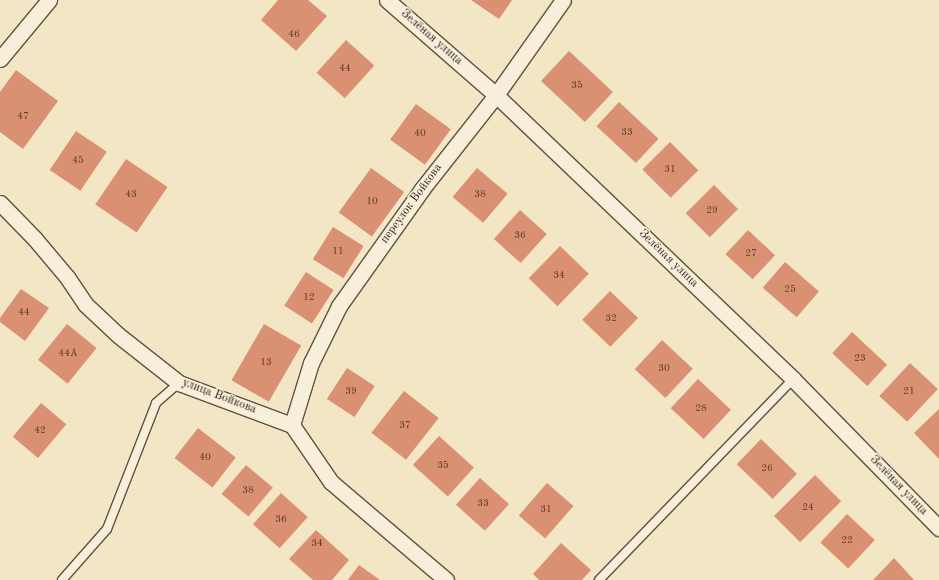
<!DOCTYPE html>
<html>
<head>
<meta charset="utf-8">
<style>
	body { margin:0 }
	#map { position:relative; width:939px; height:580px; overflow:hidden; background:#f3e6c5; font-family:"Old Standard TT",serif }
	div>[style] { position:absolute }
	.building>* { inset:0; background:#da9073; transform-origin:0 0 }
	.roads { filter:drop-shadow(1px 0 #605242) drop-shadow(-1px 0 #605242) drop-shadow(0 1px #605242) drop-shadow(0 -1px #605242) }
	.service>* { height:8px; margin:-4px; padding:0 4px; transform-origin:4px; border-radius:4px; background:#f7efd9 }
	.minor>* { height:15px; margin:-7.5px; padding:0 7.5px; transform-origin:7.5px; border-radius:7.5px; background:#f7efd9 }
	span { translate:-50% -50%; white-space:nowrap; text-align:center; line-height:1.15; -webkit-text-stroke:3px #f7efd9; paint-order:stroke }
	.number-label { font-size:10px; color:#5a3c2d }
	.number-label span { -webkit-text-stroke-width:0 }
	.street-label { font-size:12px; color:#2f2016 }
</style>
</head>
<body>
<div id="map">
	<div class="building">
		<i style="clip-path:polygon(278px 0,308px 0,327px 16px,296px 51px,261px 20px)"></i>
		<i style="clip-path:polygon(471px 0,512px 0,499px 19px)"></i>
		<i style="left:346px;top:40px;width:38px;height:44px;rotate:42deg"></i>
		<i style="left:569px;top:51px;width:60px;height:41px;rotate:43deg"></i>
		<i style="clip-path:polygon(16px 70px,58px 101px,23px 149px,0 132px,0 92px)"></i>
		<i style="left:619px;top:102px;width:54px;height:33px;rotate:43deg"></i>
		<i style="left:416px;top:104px;width:43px;height:44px;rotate:36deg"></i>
		<i style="left:76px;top:131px;width:37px;height:47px;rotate:34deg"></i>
		<i style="left:670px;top:142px;width:40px;height:39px;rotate:45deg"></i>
		<i style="left:126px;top:159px;width:50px;height:55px;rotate:34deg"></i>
		<i style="left:371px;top:168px;width:41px;height:55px;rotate:36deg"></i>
		<i style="left:477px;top:168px;width:40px;height:38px;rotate:40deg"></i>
		<i style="left:714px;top:185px;width:34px;height:40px;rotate:45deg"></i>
		<i style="left:520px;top:210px;width:36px;height:39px;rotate:42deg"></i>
		<i style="left:333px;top:227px;width:36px;height:38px;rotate:32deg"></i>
		<i style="left:748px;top:230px;width:37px;height:33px;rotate:43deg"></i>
		<i style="left:560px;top:246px;width:40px;height:45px;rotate:44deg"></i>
		<i style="left:785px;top:262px;width:45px;height:34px;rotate:41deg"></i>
		<i style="left:306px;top:272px;width:33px;height:40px;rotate:33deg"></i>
		<i style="clip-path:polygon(21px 289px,49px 308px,25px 341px,0 322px,0 318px)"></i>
		<i style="left:610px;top:291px;width:39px;height:40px;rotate:44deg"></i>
		<i style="left:67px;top:324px;width:38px;height:46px;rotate:39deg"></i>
		<i style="left:264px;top:324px;width:43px;height:65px;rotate:30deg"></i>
		<i style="left:852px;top:332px;width:48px;height:29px;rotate:43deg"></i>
		<i style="left:662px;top:340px;width:42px;height:40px;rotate:43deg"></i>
		<i style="left:910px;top:363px;width:38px;height:45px;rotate:43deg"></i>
		<i style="left:347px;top:368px;width:33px;height:37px;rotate:33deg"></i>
		<i style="left:698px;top:379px;width:45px;height:40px;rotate:43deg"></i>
		<i style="left:404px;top:391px;width:44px;height:53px;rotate:38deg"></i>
		<i style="left:41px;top:403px;width:33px;height:44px;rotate:40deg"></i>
		<i style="clip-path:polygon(939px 409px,939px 459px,914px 433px)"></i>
		<i style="left:198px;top:428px;width:48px;height:38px;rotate:38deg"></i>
		<i style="left:439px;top:436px;width:47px;height:39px;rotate:42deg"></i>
		<i style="left:761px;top:439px;width:50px;height:35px;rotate:44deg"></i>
		<i style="left:246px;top:465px;width:35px;height:38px;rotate:40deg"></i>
		<i style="left:815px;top:475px;width:37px;height:58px;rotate:45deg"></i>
		<i style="left:480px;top:478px;width:39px;height:36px;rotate:42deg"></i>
		<i style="left:547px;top:483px;width:35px;height:43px;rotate:41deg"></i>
		<i style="left:281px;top:493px;width:36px;height:42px;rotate:42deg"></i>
		<i style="left:847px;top:514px;width:38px;height:39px;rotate:43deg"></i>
		<i style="clip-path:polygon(316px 530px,349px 560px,332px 580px,313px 580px,289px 559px)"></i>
		<i style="clip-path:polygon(561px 543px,591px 570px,582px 580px,539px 580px,533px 574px)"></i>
		<i style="clip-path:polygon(894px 558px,914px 580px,873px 580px)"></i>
		<i style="clip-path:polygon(359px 565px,380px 580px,348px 580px)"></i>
	</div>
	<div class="roads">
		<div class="service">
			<i style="left:62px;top:580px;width:68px;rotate:-48.6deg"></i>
			<i style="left:107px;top:529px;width:135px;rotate:-68.7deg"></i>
			<i style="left:156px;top:403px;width:30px;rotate:-41deg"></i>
			<i style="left:599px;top:580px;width:279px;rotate:-46deg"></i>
		</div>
		<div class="minor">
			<i style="left:387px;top:0;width:145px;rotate:41.1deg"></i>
			<i style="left:496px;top:95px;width:411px;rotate:43.7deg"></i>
			<i style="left:793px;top:379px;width:209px;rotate:45.6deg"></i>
			<i style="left:0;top:59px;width:77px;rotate:-50.3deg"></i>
			<i style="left:0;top:203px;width:50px;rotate:45.8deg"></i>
			<i style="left:35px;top:239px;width:50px;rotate:49.9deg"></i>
			<i style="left:67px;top:277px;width:32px;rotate:56deg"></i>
			<i style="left:85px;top:304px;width:45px;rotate:43.2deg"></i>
			<i style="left:118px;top:335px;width:78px;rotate:38.2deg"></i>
			<i style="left:179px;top:383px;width:121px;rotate:20.4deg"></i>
			<i style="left:292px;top:425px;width:69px;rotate:55.6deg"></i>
			<i style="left:331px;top:482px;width:151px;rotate:40.4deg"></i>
			<i style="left:292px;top:425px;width:65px;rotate:-73deg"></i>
			<i style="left:311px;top:363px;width:64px;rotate:-63.8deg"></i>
			<i style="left:339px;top:306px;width:143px;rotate:-54.6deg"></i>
			<i style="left:422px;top:189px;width:120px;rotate:-51.8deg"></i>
			<i style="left:496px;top:95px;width:116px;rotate:-54.8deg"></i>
		</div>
	</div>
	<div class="number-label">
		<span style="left:294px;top:35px">46</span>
		<span style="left:345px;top:69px">44</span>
		<span style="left:577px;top:86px">35</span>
		<span style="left:23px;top:117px">47</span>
		<span style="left:627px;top:133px">33</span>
		<span style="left:420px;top:134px">40</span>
		<span style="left:78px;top:161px">45</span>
		<span style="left:670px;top:170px">31</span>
		<span style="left:131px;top:195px">43</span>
		<span style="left:480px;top:195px">38</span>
		<span style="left:372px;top:202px">10</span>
		<span style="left:712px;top:211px">29</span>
		<span style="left:520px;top:236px">36</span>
		<span style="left:338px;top:252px">11</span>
		<span style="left:751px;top:254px">27</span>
		<span style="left:559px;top:276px">34</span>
		<span style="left:790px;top:290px">25</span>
		<span style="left:309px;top:298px">12</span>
		<span style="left:24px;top:313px">44</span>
		<span style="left:611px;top:319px">32</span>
		<span style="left:68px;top:354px">44А</span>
		<span style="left:860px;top:359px">23</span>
		<span style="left:266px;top:363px">13</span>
		<span style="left:664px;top:369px">30</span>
		<span style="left:351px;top:392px">39</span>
		<span style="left:909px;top:392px">21</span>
		<span style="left:701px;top:409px">28</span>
		<span style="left:405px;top:426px">37</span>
		<span style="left:40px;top:431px">42</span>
		<span style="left:205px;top:458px">40</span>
		<span style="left:443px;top:466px">35</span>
		<span style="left:767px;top:469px">26</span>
		<span style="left:248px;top:491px">38</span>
		<span style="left:483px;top:504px">33</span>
		<span style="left:808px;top:508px">24</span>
		<span style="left:546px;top:510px">31</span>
		<span style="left:281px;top:520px">36</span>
		<span style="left:847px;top:541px">22</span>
		<span style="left:317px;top:544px">34</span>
	</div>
	<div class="street-label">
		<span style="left:431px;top:38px;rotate:41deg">Зелёная улица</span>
		<span style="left:412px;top:204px;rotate:-54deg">переулок Войкова</span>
		<span style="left:668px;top:259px;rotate:44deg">Зелёная улица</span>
		<span style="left:219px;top:397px;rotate:21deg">улица Войкова</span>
		<span style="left:898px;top:486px;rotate:46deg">Зелёная улица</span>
	</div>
</div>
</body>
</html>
